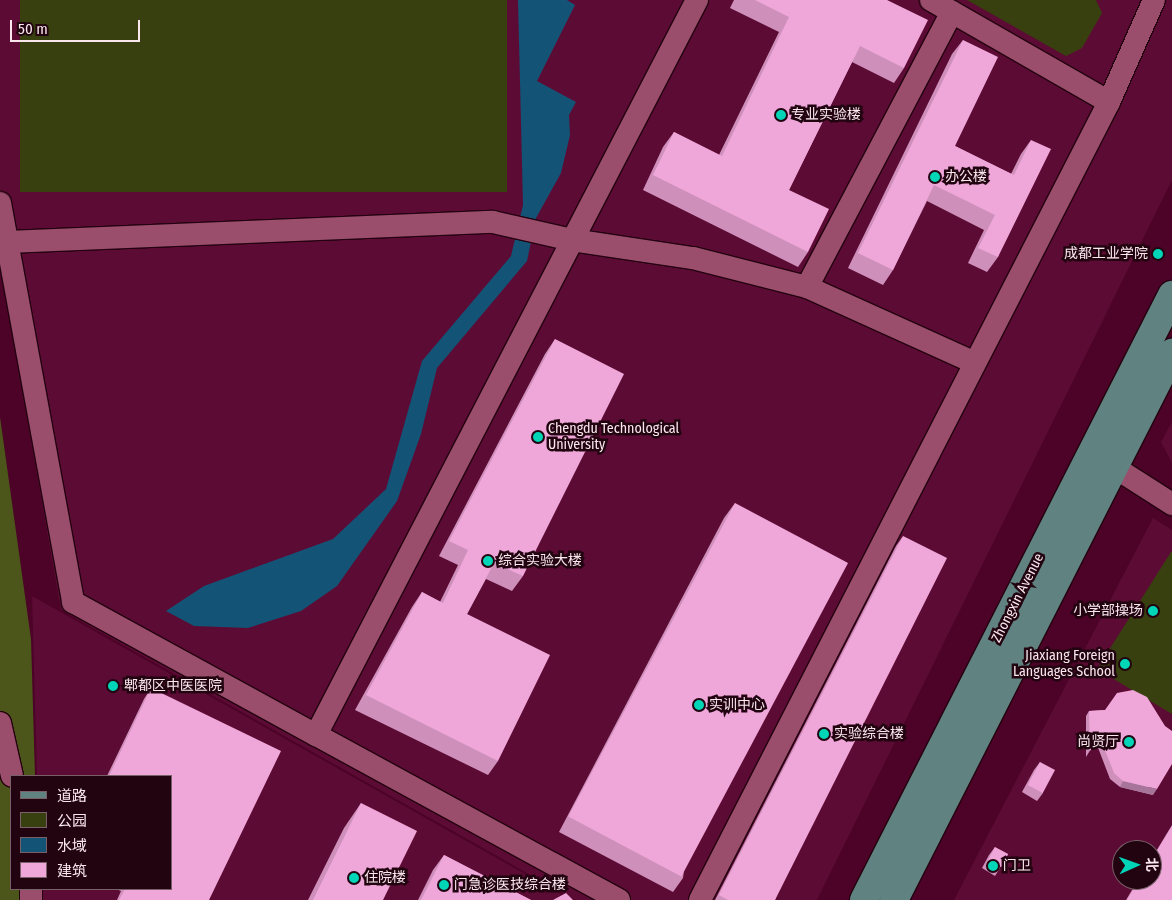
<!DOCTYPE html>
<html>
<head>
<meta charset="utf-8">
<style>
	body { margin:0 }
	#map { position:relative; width:1172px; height:900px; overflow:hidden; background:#4c0327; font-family:"Fira Sans Condensed","Noto Sans SC",sans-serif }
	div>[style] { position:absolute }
	.built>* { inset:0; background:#5c0c34 }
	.green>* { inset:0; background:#38400f; transform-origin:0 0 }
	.forest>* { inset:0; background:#4d561a }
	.water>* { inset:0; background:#135375 }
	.roads { filter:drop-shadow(1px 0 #240210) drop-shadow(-1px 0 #240210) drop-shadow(0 1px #240210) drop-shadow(0 -1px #240210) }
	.minor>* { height:22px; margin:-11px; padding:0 11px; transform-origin:11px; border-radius:11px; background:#9a4e6b }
	.major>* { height:28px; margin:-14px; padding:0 14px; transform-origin:14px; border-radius:14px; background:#608281 }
	.wall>* { inset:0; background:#ce90bb }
	.shaded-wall>* { inset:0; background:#a77599 }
	.building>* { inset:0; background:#efa7da; transform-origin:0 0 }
	.dots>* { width:14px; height:14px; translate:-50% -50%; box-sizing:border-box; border:2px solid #210410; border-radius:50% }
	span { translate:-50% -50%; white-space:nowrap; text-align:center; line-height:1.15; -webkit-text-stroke:5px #210410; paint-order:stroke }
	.poi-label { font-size:14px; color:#fae7ed }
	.left { translate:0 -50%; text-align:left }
	.right { translate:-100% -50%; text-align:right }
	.street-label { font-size:14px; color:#fae7ed }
	.legend { position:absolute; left:10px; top:775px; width:162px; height:115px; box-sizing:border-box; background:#210410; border:1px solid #785f68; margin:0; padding:6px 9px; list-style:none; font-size:15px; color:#fae7ed }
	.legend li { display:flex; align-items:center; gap:10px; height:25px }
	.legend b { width:25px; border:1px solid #785f68 }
	.north { position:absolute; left:1112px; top:840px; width:50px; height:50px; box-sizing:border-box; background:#210410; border:1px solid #785f68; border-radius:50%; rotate:88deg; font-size:14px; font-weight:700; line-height:20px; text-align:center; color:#fae7ed }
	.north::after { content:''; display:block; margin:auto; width:18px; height:22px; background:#00d5b7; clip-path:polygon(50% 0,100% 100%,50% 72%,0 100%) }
	.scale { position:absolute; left:10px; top:20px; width:130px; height:22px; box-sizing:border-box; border:2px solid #fae7ed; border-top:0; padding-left:6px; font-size:15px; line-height:18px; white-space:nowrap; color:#fae7ed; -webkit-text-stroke:4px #210410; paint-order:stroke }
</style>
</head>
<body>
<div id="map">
	<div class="built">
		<i style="clip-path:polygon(0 0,1172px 0,1172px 180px,817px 900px,575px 900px,61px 610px,0 265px)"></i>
		<i style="clip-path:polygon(1172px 422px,1172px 463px,1161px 442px)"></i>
		<i style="clip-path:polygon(evenodd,1153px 518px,1172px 530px,1172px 900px,954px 900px,1153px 518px,1122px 850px,1152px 850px,1152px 880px,1122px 880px,1122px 850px)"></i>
		<i style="clip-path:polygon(32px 596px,571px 900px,41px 900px,40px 889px,171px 889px,171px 776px,37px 776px)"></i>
	</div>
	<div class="green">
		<i style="left:20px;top:0;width:487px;height:192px"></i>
		<i style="clip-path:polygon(967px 0,1096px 0,1102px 13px,1082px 48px,1066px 56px)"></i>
		<i style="clip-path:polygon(1171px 552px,1172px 552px,1172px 714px,1097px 669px)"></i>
	</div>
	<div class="forest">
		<i style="clip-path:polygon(0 417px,31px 639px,35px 776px,11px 776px,11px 889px,38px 889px,38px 900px,0 900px)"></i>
	</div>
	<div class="water">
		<i style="clip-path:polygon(518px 0,567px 0,575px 5px,537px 81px,576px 102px,569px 115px,570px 135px,561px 173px,536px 218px,527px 261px,437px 368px,421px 434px,397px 501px,337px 586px,301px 611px,248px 628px,194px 626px,166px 611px,204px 586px,333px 539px,386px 489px,422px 361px,511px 256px,523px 205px)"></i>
	</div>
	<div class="roads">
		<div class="minor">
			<i style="left:931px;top:0;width:205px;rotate:29.8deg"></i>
			<i style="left:0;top:203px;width:406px;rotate:79.6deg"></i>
			<i style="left:73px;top:602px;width:277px;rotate:28.7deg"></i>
			<i style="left:7px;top:242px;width:486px;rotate:-2.4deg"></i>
			<i style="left:493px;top:222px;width:81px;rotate:12.8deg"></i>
			<i style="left:572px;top:240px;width:122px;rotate:8.5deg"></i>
			<i style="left:693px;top:258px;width:118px;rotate:14.3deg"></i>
			<i style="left:807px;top:287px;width:311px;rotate:-62.2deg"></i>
			<i style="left:807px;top:287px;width:184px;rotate:24.3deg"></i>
			<i style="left:1114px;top:467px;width:69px;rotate:32.5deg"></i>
			<i style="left:0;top:723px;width:54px;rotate:77.2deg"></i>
			<i style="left:31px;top:889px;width:11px;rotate:90deg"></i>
			<i style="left:619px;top:900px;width:345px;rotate:-151.4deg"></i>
			<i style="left:316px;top:735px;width:828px;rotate:-62.6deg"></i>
			<i style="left:700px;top:900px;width:897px;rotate:-62.86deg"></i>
			<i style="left:1109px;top:102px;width:111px;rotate:-66.2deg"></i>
		</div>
		<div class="major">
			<i style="left:864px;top:900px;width:679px;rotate:-63.02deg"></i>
			<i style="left:894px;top:900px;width:614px;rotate:-63.06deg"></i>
		</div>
	</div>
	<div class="wall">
		<i style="clip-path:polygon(734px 0,887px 0,904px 68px,894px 83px,852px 62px,789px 190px,808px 252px,798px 267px,643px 190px,663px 147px,674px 132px,719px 155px,779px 32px,730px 8px)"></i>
		<i style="clip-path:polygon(963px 40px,955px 146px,1011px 174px,1021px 154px,1031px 140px,998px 257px,987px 272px,968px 263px,984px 230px,927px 201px,893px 270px,883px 285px,848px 268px,952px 54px)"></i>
		<i style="clip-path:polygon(555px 339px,523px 576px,512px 591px,486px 579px,467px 614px,498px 761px,488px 775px,355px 710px,412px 607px,422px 592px,440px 602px,458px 565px,439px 556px,545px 354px)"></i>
		<i style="clip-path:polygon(735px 503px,683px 878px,673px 892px,559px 832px,724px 518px)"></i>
		<i style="clip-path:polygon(903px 536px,775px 900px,715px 900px,896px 546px)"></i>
		<i style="clip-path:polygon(151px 688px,209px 900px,117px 900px,121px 891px,116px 889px,171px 889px,171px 776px,107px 776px,144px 699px)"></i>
		<i style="clip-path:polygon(1105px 710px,1153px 795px,1120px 787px,1110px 779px,1097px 745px,1094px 744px,1086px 757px,1086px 716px,1089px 711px)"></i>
		<i style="clip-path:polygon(1040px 762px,1043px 793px,1037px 801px,1022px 792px,1034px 770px)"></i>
		<i style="clip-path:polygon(361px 803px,383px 900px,308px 900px,344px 828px)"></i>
		<i style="clip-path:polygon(1172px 825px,1172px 900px,1126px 900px,1138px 880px,1152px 880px,1152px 858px)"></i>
		<i style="clip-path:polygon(995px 847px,1000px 868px,995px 876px,982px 868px,989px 855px)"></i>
		<i style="clip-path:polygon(444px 855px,531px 900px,418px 900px,433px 870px)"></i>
	</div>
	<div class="shaded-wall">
		<i style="clip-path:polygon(1097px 739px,1101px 740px,1097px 745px,1093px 744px)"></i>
		<i style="clip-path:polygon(1123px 781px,1157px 789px,1153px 795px,1120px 787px)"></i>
	</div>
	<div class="building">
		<i style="clip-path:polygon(755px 0,887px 0,928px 20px,904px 68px,860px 46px,789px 190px,829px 209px,808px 252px,653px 175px,674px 132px,722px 156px,789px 17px)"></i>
		<i style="clip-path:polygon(963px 40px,998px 57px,955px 146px,1014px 175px,1031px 140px,1051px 149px,998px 257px,978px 248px,995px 215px,934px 185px,893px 270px,858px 253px)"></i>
		<i style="clip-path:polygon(555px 339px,624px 374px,523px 576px,494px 563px,467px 614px,550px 655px,498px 761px,366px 695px,422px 592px,443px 603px,468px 550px,449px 541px)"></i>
		<i style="left:735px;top:503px;width:128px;height:355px;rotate:28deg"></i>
		<i style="clip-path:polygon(903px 536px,947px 558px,775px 900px,728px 900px,719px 895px)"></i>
		<i style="clip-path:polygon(151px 688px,281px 751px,209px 900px,119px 900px,125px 889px,171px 889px,171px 776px,109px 776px)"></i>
		<i style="clip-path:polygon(1133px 690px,1147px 697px,1165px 726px,1172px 731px,1172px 764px,1157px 789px,1123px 781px,1114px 773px,1101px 740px,1097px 739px,1090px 751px,1089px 711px,1105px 710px,1117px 693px)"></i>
		<i style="left:1040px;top:762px;width:17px;height:26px;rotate:28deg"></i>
		<i style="clip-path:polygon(361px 803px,417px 831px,383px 900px,313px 900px)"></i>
		<i style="clip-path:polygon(1172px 826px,1172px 900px,1127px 900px,1139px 880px,1152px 880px,1152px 859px)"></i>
		<i style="left:995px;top:847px;width:15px;height:15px;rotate:28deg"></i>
		<i style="clip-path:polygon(444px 855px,531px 900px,421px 900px)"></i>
		<i style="clip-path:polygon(566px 893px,573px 900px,553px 900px)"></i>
	</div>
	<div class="dots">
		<i style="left:781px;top:115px;background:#00d5b7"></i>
		<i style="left:935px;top:177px;background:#00d5b7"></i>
		<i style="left:1158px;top:254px;background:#00d5b7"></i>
		<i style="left:538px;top:437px;background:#00d5b7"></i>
		<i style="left:488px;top:561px;background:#00d5b7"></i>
		<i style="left:1153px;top:611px;background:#00d5b7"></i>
		<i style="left:1125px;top:664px;background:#00d5b7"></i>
		<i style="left:113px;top:686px;background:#00d5b7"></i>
		<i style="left:699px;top:705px;background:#00d5b7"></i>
		<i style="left:824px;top:734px;background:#00d5b7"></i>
		<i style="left:1129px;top:742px;background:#00d5b7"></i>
		<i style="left:993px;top:866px;background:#00d5b7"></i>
		<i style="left:354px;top:878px;background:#00d5b7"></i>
		<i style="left:444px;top:885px;background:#00d5b7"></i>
	</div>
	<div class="poi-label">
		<span class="left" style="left:791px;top:115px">专业实验楼</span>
		<span class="left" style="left:945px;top:177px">办公楼</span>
		<span class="right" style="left:1148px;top:254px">成都工业学院</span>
		<span class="left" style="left:548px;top:437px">Chengdu Technological<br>University</span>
		<span class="left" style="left:498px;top:561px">综合实验大楼</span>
		<span class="right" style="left:1143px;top:611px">小学部操场</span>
		<span class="right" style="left:1115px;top:664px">Jiaxiang Foreign<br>Languages School</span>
		<span class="left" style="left:124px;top:686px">郫都区中医医院</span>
		<span class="left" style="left:709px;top:705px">实训中心</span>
		<span class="left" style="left:834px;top:734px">实验综合楼</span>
		<span class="right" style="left:1119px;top:742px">尚贤厅</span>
		<span class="left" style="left:1003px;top:866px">门卫</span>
		<span class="left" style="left:364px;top:878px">住院楼</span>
		<span class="left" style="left:454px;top:885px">门急诊医技综合楼</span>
	</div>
	<div class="street-label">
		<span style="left:1018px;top:598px;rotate:-63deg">Zhongxin Avenue</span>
	</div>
	<ul class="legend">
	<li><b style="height:6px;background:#608281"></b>道路</li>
	<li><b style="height:14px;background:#38400f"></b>公园</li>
	<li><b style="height:14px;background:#135375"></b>水域</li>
	<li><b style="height:14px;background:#efa7da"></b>建筑</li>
	</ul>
	<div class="north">北</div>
	<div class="scale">50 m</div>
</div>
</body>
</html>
